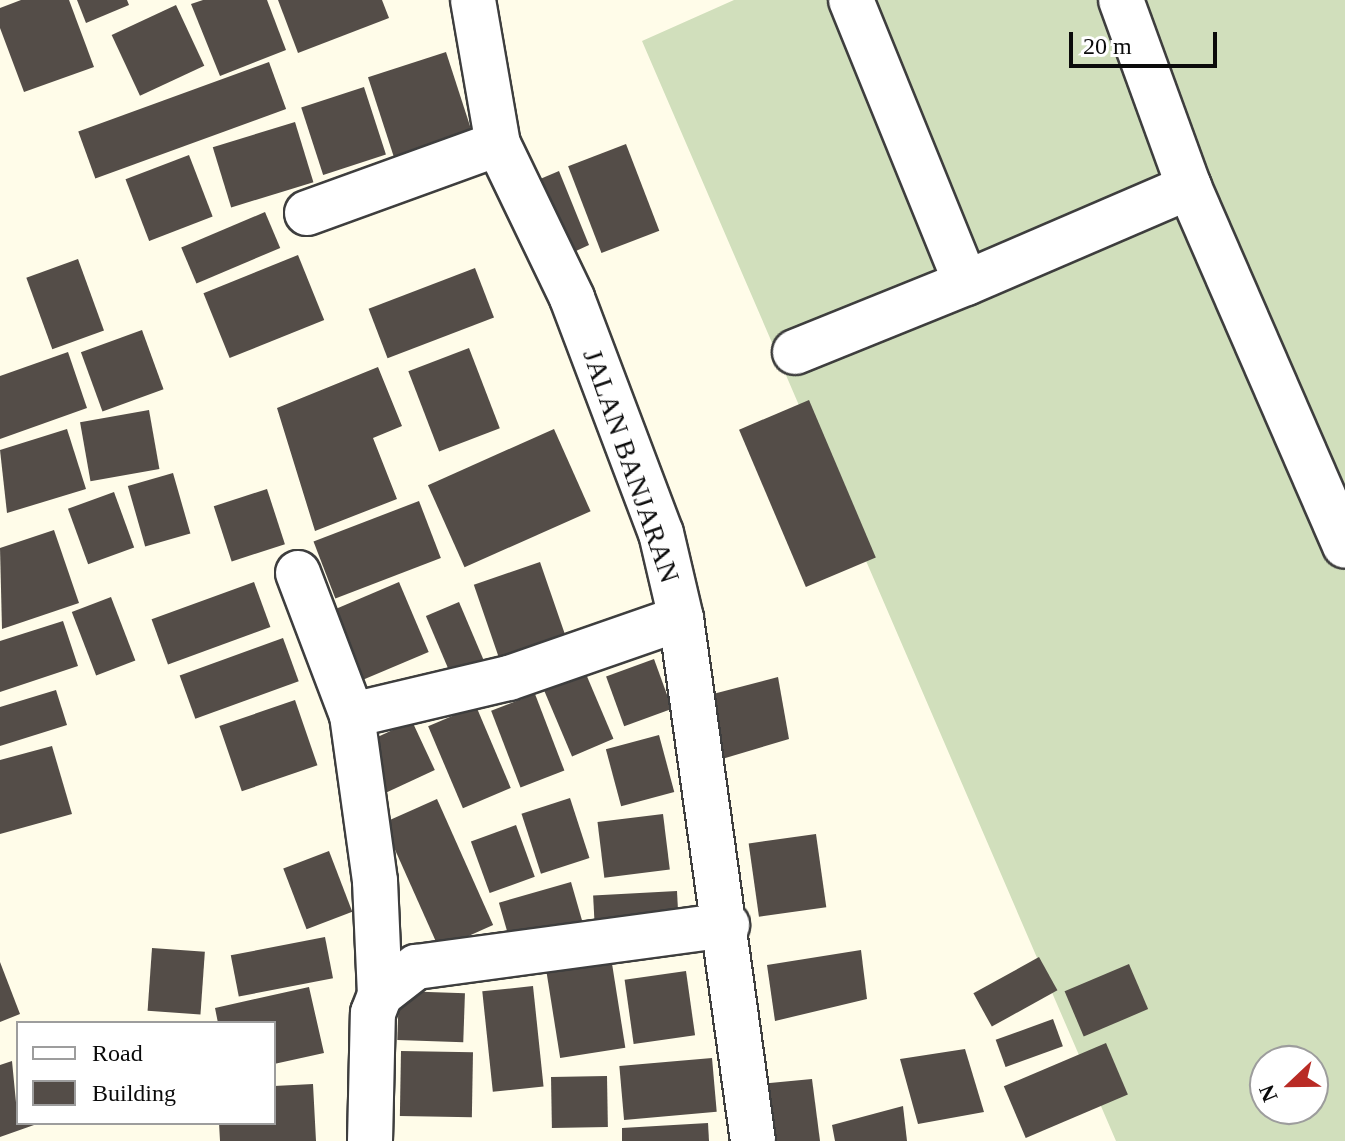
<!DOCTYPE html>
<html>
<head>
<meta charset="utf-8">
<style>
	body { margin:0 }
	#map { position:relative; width:1345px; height:1141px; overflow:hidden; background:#fffce9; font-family:Georgia,serif }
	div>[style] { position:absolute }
	.cemetery>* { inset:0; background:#d1dfbc }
	.building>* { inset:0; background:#544d48; transform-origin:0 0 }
	.roads { filter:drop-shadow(2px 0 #3e3e3e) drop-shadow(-2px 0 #3e3e3e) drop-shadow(0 2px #3e3e3e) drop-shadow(0 -2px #3e3e3e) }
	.minor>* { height:44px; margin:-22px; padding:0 22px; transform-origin:22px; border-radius:22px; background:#fff }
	span { translate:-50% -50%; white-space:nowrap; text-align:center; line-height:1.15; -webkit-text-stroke:8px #fff; paint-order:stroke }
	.street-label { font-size:28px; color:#0b0b0b }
	.legend { position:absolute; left:16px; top:1021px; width:260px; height:104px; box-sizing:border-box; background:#fff; border:2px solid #9d9d9d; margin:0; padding:10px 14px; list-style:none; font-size:24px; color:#0b0b0b }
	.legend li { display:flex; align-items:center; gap:16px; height:40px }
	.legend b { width:40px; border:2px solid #9d9d9d }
	.north { position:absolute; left:1249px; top:1045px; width:80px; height:80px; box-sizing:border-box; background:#fff; border:2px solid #9d9d9d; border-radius:50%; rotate:248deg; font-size:22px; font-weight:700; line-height:32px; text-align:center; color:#0b0b0b }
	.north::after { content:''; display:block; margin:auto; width:28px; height:36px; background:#b92b25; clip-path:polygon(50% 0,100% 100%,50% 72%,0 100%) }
	.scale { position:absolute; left:1069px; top:32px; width:148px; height:36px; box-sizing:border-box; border:4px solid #0b0b0b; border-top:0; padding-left:10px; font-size:24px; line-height:28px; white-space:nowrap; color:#0b0b0b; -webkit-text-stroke:6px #fff; paint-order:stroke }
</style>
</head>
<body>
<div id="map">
	<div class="cemetery">
		<i style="clip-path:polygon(evenodd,734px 0,1345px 0,1345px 1141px,1116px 1141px,642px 41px,734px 0,1265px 1061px,1313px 1061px,1313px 1109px,1265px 1109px,1265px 1061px)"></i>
	</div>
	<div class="building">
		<i style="clip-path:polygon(21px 0,69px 0,94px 67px,24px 92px,0 28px,0 8px)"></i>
		<i style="clip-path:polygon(77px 0,127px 0,129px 5px,86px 23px)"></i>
		<i style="clip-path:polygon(203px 0,267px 0,286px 50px,220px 76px,191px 4px)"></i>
		<i style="clip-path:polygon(278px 0,382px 0,389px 18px,298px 53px)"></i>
		<i style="left:176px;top:5px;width:67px;height:71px;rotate:65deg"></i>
		<i style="left:446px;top:52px;width:84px;height:82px;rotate:72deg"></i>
		<i style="left:269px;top:62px;width:50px;height:203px;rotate:70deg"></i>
		<i style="left:364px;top:87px;width:71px;height:66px;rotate:72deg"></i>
		<i style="left:295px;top:122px;width:63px;height:86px;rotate:73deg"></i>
		<i style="left:626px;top:144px;width:93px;height:62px;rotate:69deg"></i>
		<i style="left:189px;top:155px;width:66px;height:68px;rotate:69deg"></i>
		<i style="clip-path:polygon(559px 171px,589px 245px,565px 256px,526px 185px)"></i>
		<i style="left:265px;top:212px;width:39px;height:91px;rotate:67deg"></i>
		<i style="left:298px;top:255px;width:70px;height:102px;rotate:68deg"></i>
		<i style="left:78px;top:259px;width:76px;height:55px;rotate:70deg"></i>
		<i style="left:475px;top:268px;width:53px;height:114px;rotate:69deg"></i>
		<i style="left:142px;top:330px;width:63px;height:65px;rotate:70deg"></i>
		<i style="left:469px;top:348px;width:86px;height:65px;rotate:69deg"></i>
		<i style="clip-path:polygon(68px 352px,87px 408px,0 439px,0 376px)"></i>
		<i style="clip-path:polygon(378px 367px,402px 426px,373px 438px,397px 499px,315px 531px,277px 408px)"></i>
		<i style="left:809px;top:400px;width:171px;height:76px;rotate:67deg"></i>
		<i style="left:149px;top:410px;width:60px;height:70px;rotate:80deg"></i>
		<i style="clip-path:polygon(67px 429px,86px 489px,7px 513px,0 450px)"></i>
		<i style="left:554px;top:429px;width:90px;height:138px;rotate:66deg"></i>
		<i style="left:173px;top:473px;width:63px;height:47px;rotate:74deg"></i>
		<i style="left:267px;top:489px;width:58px;height:56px;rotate:72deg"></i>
		<i style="left:114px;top:492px;width:59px;height:49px;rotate:70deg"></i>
		<i style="left:419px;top:501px;width:61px;height:113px;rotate:69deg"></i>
		<i style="clip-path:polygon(54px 530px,79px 603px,2px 629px,0 548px)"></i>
		<i style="left:540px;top:562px;width:85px;height:70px;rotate:71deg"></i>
		<i style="left:254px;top:582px;width:48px;height:109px;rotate:70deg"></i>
		<i style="left:399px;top:582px;width:76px;height:72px;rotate:67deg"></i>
		<i style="left:111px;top:597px;width:68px;height:42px;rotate:69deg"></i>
		<i style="left:459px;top:602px;width:72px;height:36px;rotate:67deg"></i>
		<i style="clip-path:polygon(63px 621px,78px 666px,0 692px,0 641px)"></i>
		<i style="left:283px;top:638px;width:46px;height:110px;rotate:70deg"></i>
		<i style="left:654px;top:659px;width:53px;height:51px;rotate:70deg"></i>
		<i style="left:583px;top:667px;width:78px;height:45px;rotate:67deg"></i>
		<i style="clip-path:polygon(778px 677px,789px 739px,722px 759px,713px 694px)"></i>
		<i style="clip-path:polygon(56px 690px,67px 725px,0 746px,0 707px)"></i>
		<i style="left:535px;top:694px;width:82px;height:47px;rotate:69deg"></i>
		<i style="left:295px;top:700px;width:69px;height:80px;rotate:71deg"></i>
		<i style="left:476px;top:706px;width:89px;height:52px;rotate:67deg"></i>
		<i style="left:412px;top:721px;width:54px;height:57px;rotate:65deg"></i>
		<i style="left:659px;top:735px;width:59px;height:55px;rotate:75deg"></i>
		<i style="clip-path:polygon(52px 746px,72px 814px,0 834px,0 760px)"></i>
		<i style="left:570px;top:798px;width:63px;height:51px;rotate:72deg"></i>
		<i style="left:437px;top:799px;width:138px;height:59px;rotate:66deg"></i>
		<i style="left:663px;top:814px;width:56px;height:66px;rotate:83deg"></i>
		<i style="left:516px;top:825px;width:55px;height:48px;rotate:70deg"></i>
		<i style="left:816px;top:834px;width:74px;height:68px;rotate:82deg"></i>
		<i style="left:329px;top:851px;width:65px;height:49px;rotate:69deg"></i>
		<i style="left:571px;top:882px;width:43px;height:75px;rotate:74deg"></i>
		<i style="left:677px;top:891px;width:34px;height:84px;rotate:87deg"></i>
		<i style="left:325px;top:937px;width:42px;height:96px;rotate:79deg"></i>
		<i style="left:152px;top:948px;width:53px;height:63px;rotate:4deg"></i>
		<i style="clip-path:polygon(861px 950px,867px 999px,775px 1021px,767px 965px)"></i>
		<i style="left:610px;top:951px;width:98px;height:66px;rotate:81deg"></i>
		<i style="left:1039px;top:957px;width:38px;height:75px;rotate:61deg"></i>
		<i style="clip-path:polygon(0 962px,20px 1014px,0 1022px)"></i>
		<i style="left:1129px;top:964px;width:49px;height:70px;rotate:67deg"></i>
		<i style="left:686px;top:971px;width:65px;height:62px;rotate:82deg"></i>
		<i style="left:533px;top:986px;width:101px;height:51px;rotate:84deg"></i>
		<i style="clip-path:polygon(309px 987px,324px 1053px,274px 1064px,274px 1023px,218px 1023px,215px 1008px)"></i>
		<i style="left:399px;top:991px;width:66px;height:49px;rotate:2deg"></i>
		<i style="left:1053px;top:1019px;width:29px;height:61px;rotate:70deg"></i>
		<i style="left:1106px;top:1043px;width:56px;height:111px;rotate:67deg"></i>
		<i style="clip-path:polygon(965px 1049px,984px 1112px,918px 1124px,900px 1059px)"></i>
		<i style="left:401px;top:1051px;width:72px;height:65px;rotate:1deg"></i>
		<i style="left:712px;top:1058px;width:54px;height:93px;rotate:85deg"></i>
		<i style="clip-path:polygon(12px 1061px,18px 1123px,34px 1125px,0 1137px,0 1065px)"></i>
		<i style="left:607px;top:1076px;width:51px;height:56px;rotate:89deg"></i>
		<i style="clip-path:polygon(812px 1079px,820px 1141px,768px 1141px,760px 1084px)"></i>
		<i style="clip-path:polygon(313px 1084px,316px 1141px,220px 1141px,219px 1123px,274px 1123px,274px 1086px)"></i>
		<i style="clip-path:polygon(903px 1106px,907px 1141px,835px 1141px,832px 1125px)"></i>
		<i style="clip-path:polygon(708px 1123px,709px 1141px,622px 1141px,622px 1128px)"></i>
	</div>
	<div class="roads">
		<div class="minor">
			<i style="left:473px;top:0;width:146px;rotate:80.2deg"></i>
			<i style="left:498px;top:144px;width:171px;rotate:64.3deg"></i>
			<i style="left:572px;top:298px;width:251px;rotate:69.3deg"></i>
			<i style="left:661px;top:533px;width:87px;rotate:76.8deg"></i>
			<i style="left:681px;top:618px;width:528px;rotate:82.16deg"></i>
			<i style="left:851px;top:0;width:305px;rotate:67.9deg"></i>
			<i style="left:966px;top:283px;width:243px;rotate:-23.3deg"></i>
			<i style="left:1121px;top:0;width:199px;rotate:70deg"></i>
			<i style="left:1189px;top:187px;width:391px;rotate:66.5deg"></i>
			<i style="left:307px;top:213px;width:203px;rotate:-19.9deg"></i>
			<i style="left:795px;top:352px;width:184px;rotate:-22deg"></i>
			<i style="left:298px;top:573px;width:152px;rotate:69.2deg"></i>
			<i style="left:352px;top:715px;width:168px;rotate:82.1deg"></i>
			<i style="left:375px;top:881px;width:114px;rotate:87.5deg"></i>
			<i style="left:352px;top:715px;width:161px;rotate:-13.3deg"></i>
			<i style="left:509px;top:678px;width:182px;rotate:-19.2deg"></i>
			<i style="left:370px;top:1141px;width:128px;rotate:-88.7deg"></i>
			<i style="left:373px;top:1013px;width:19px;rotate:-69deg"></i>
			<i style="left:380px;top:995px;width:46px;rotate:-37.9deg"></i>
			<i style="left:416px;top:967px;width:314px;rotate:-7.7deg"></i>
		</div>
	</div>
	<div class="street-label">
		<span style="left:631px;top:466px;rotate:71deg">JALAN BANJARAN</span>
	</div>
	<ul class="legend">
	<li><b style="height:10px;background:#fff"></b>Road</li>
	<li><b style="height:22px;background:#544d48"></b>Building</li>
	</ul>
	<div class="north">N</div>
	<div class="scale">20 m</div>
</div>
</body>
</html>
